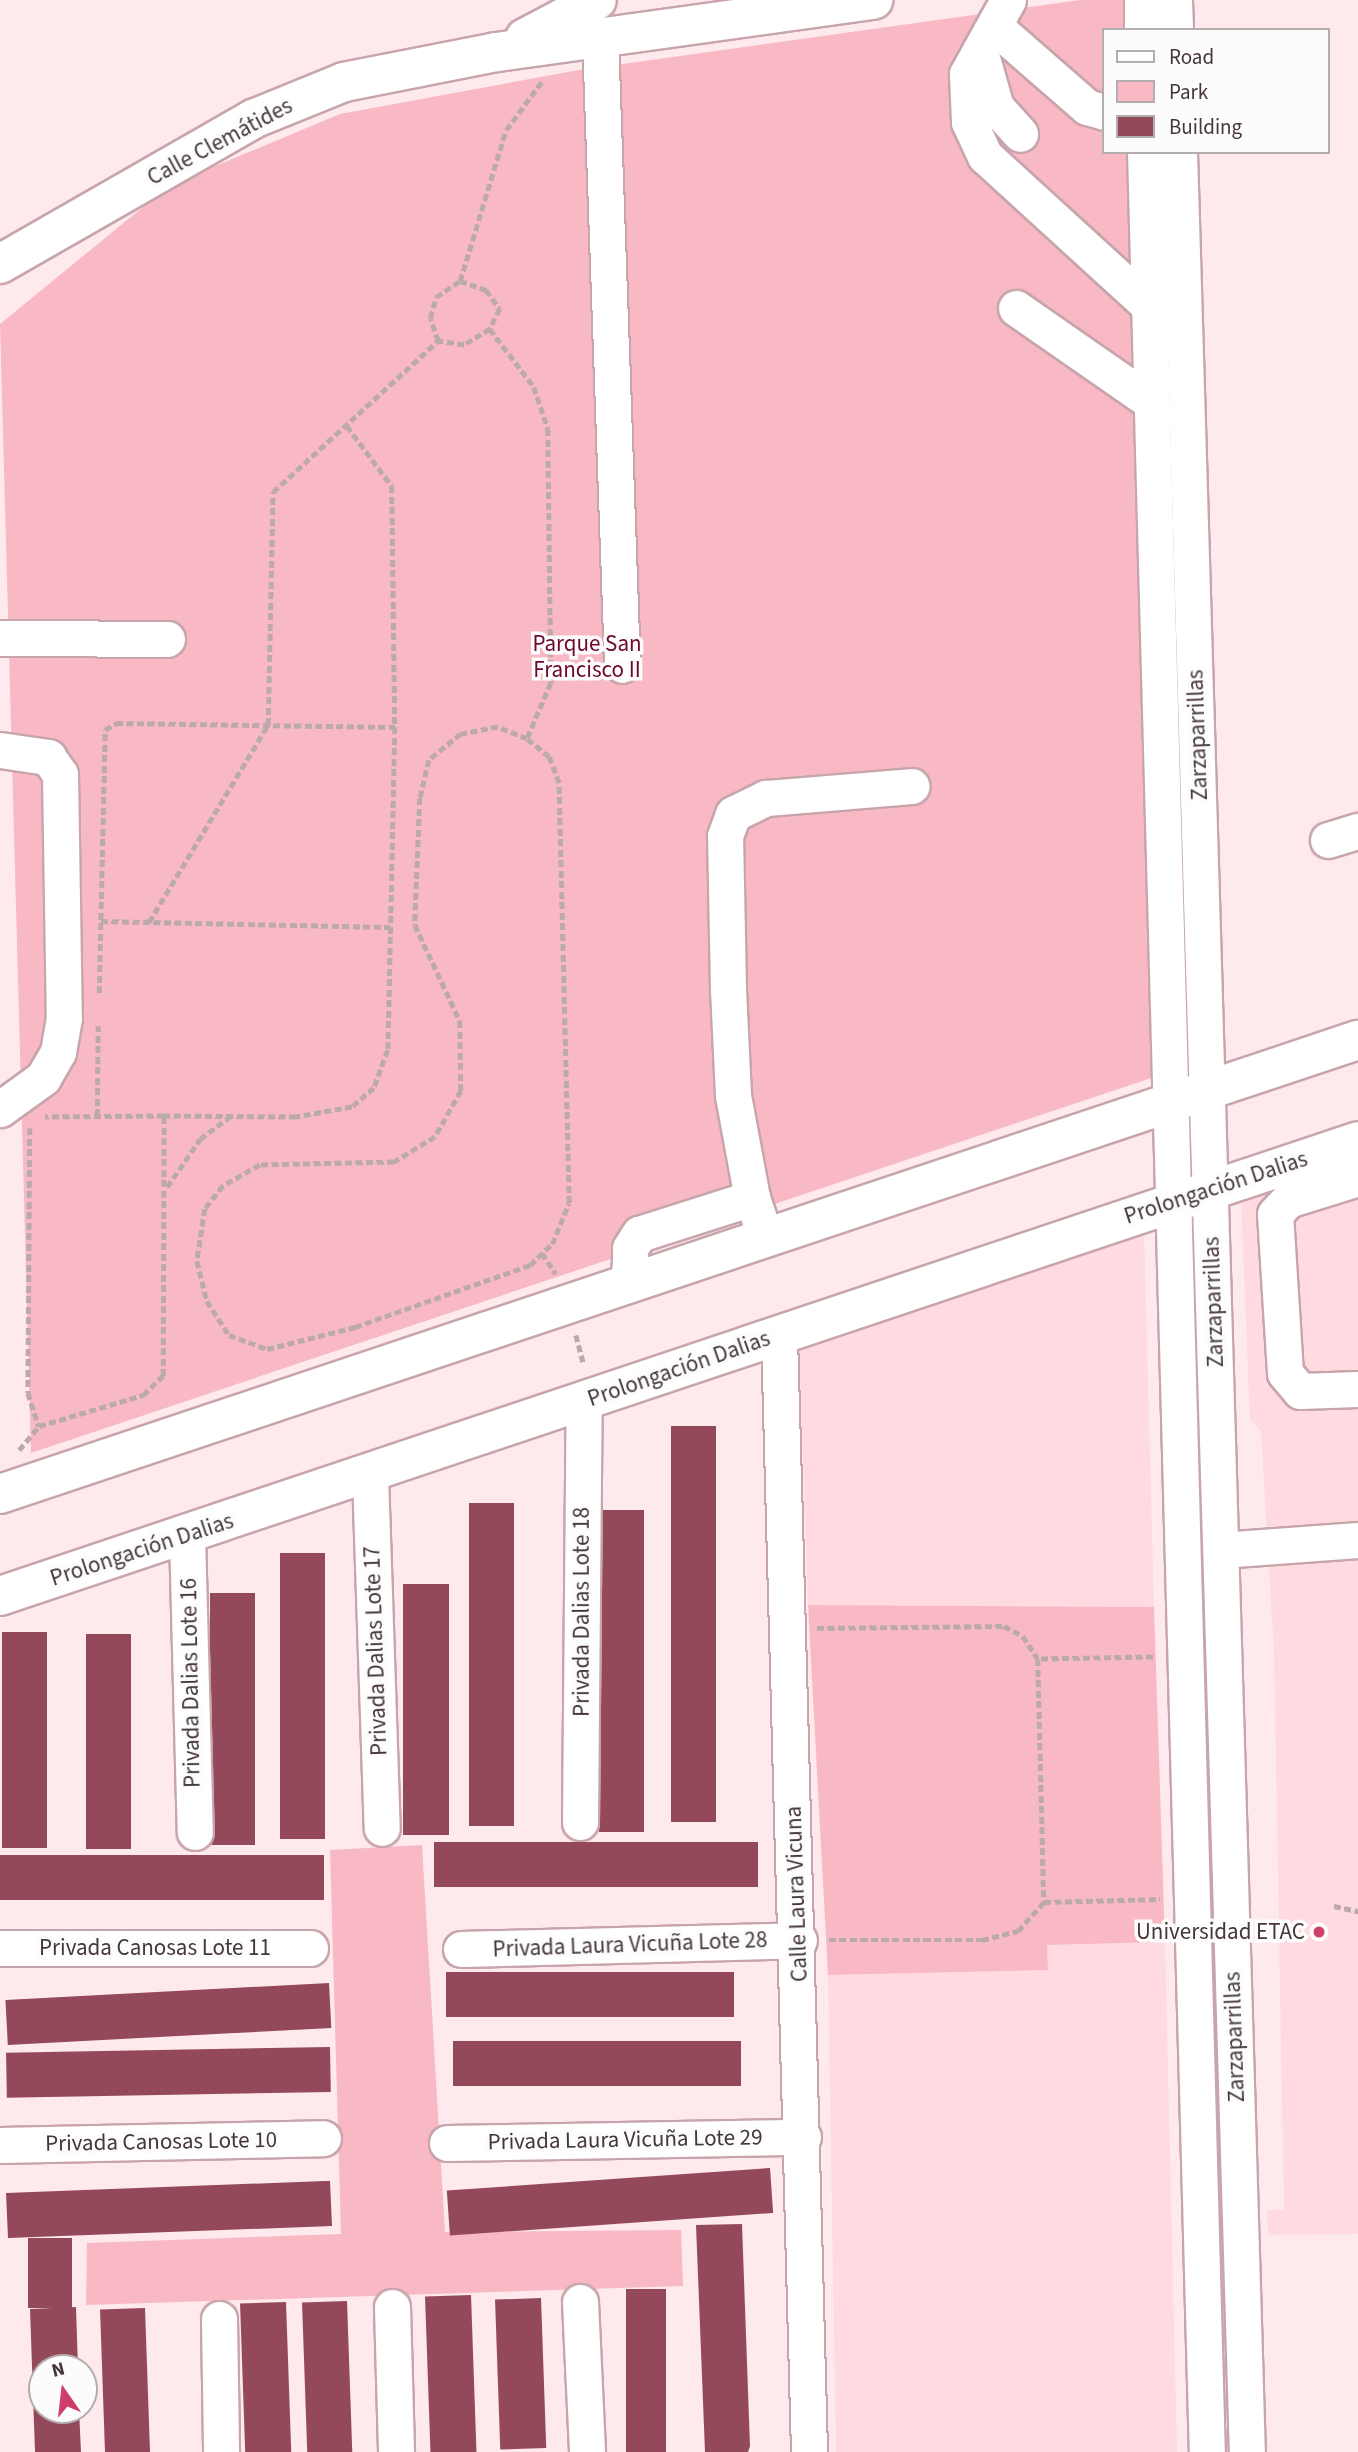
<!DOCTYPE html>
<html>
<head>
<meta charset="utf-8">
<style>
	body { margin:0 }
	#map { position:relative; width:1358px; height:2452px; overflow:hidden; background:#fee9ec; font-family:"Source Sans 3",sans-serif }
	div>[style] { position:absolute }
	.built>* { inset:0; background:#ffdbe1 }
	.green>* { inset:0; background:#f8b9c4 }
	.building>* { inset:0; background:#94495a; transform-origin:0 0 }
	.path>* { height:4.5px; margin-top:-2.25px; transform-origin:0; background:repeating-linear-gradient(90deg,#bca9ac 0 7px,transparent 0 10.5px) }
	.roads { filter:drop-shadow(2px 0 #c7a5ab) drop-shadow(-2px 0 #c7a5ab) drop-shadow(0 2px #c7a5ab) drop-shadow(0 -2px #c7a5ab) }
	.minor>* { height:35px; margin:-17.5px; padding:0 17.5px; transform-origin:17.5px; border-radius:17.5px; background:#fff }
	.major>* { height:38px; margin:-19px; padding:0 19px; transform-origin:19px; border-radius:19px; background:#fff }
	.dots>* { width:19px; height:19px; translate:-50% -50%; box-sizing:border-box; border:4px solid #fcfcfc; border-radius:50% }
	span { translate:-50% -50%; white-space:nowrap; text-align:center; line-height:1.15; -webkit-text-stroke:7px #fcfcfc; paint-order:stroke }
	.street-label { font-size:23px; color:#453739 }
	.park-label { font-size:23px; color:#6e082f }
	.poi-label { font-size:23px; color:#453739 }
	.right { translate:-100% -50%; text-align:right }
	.legend { position:absolute; left:1102px; top:28px; width:228px; height:126px; box-sizing:border-box; background:#fcfcfc; border:2px solid #b3adae; margin:0; padding:9px 12px; list-style:none; font-size:21px; color:#453739 }
	.legend li { display:flex; align-items:center; gap:14px; height:35px }
	.legend b { width:35px; border:2px solid #b3adae }
	.north { position:absolute; left:28px; top:2354px; width:70px; height:70px; box-sizing:border-box; background:#fcfcfc; border:2px solid #b3adae; border-radius:50%; rotate:346deg; font-size:19px; font-weight:700; line-height:28px; text-align:center; color:#453739 }
	.north::after { content:''; display:block; margin:auto; width:24px; height:32px; background:#cd3f69; clip-path:polygon(50% 0,100% 100%,50% 72%,0 100%) }
</style>
</head>
<body>
<div id="map">
	<div class="built">
		<i style="clip-path:polygon(1358px 1164px,1358px 2234px,1268px 2235px,1267px 2210px,1284px 2210px,1274px 1654px,1261px 1431px,1250px 1419px,1241px 1202px)"></i>
		<i style="clip-path:polygon(1144px 1231px,1154px 1607px,808px 1605px,799px 1350px)"></i>
		<i style="clip-path:polygon(1165px 1942px,1177px 2452px,836px 2452px,828px 1975px,1047px 1970px,1047px 1945px)"></i>
	</div>
	<div class="green">
		<i style="clip-path:polygon(1080px 0,1136px 0,1137px 30px,1104px 30px,1104px 152px,1142px 152px,1181px 1068px,31px 1453px,0 324px,170px 185px,340px 114px,573px 71px)"></i>
		<i style="clip-path:polygon(808px 1605px,1154px 1607px,1165px 1942px,1047px 1945px,1048px 1970px,828px 1975px)"></i>
		<i style="clip-path:polygon(422px 1845px,445px 2232px,681px 2230px,683px 2286px,86px 2305px,87px 2243px,341px 2234px,330px 1850px)"></i>
	</div>
	<div class="building">
		<i style="left:671px;top:1426px;width:45px;height:396px"></i>
		<i style="left:469px;top:1503px;width:45px;height:323px"></i>
		<i style="left:599px;top:1510px;width:45px;height:322px"></i>
		<i style="left:280px;top:1553px;width:45px;height:286px"></i>
		<i style="left:403px;top:1584px;width:46px;height:251px"></i>
		<i style="left:210px;top:1593px;width:45px;height:252px"></i>
		<i style="left:2px;top:1632px;width:45px;height:216px"></i>
		<i style="left:86px;top:1634px;width:45px;height:215px"></i>
		<i style="left:758px;top:1842px;width:45px;height:324px;rotate:90deg"></i>
		<i style="left:324px;top:1855px;width:45px;height:324px;rotate:90deg"></i>
		<i style="left:734px;top:1972px;width:45px;height:288px;rotate:90deg"></i>
		<i style="left:329px;top:1983px;width:45px;height:324px;rotate:87deg"></i>
		<i style="left:741px;top:2041px;width:45px;height:288px;rotate:90deg"></i>
		<i style="left:330px;top:2047px;width:45px;height:324px;rotate:89deg"></i>
		<i style="left:770px;top:2168px;width:45px;height:324px;rotate:86deg"></i>
		<i style="clip-path:polygon(324px 2181px,330px 2181px,332px 2226px,8px 2238px,6px 2193px)"></i>
		<i style="clip-path:polygon(742px 2224px,750px 2446px,748px 2452px,705px 2452px,696px 2225px)"></i>
		<i style="left:28px;top:2238px;width:44px;height:70px"></i>
		<i style="left:626px;top:2289px;width:40px;height:163px"></i>
		<i style="left:471px;top:2295px;width:157px;height:46px;rotate:88deg"></i>
		<i style="left:541px;top:2298px;width:150px;height:46px;rotate:88deg"></i>
		<i style="left:347px;top:2301px;width:151px;height:45px;rotate:88deg"></i>
		<i style="left:286px;top:2302px;width:150px;height:46px;rotate:88deg"></i>
		<i style="clip-path:polygon(76px 2307px,78px 2368px,42px 2368px,42px 2410px,79px 2410px,81px 2452px,35px 2452px,30px 2309px)"></i>
		<i style="left:145px;top:2308px;width:144px;height:45px;rotate:88deg"></i>
	</div>
	<div class="path">
		<i style="left:460px;top:281px;width:28px;rotate:19deg"></i>
		<i style="left:486px;top:290px;width:24px;rotate:54deg"></i>
		<i style="left:500px;top:309px;width:22px;rotate:117deg"></i>
		<i style="left:490px;top:329px;width:31px;rotate:148deg"></i>
		<i style="left:464px;top:345px;width:26px;rotate:-171deg"></i>
		<i style="left:438px;top:341px;width:24px;rotate:-109deg"></i>
		<i style="left:430px;top:318px;width:22px;rotate:-74deg"></i>
		<i style="left:436px;top:297px;width:29px;rotate:-34deg"></i>
		<i style="left:460px;top:281px;width:158px;rotate:-73.1deg"></i>
		<i style="left:506px;top:130px;width:62px;rotate:-53.5deg"></i>
		<i style="left:490px;top:329px;width:73px;rotate:52.8deg"></i>
		<i style="left:534px;top:387px;width:44px;rotate:71.6deg"></i>
		<i style="left:548px;top:429px;width:254px;rotate:89.3deg"></i>
		<i style="left:551px;top:683px;width:61px;rotate:113.2deg"></i>
		<i style="left:527px;top:739px;width:31px;rotate:-158deg"></i>
		<i style="left:498px;top:727px;width:38px;rotate:169deg"></i>
		<i style="left:461px;top:734px;width:41px;rotate:140.9deg"></i>
		<i style="left:429px;top:760px;width:39px;rotate:103deg"></i>
		<i style="left:420px;top:798px;width:127px;rotate:92.3deg"></i>
		<i style="left:415px;top:925px;width:106px;rotate:64.9deg"></i>
		<i style="left:460px;top:1021px;width:70px;rotate:89.2deg"></i>
		<i style="left:461px;top:1091px;width:53px;rotate:119.5deg"></i>
		<i style="left:435px;top:1137px;width:48px;rotate:148.6deg"></i>
		<i style="left:394px;top:1162px;width:134px;rotate:178.7deg"></i>
		<i style="left:260px;top:1165px;width:43px;rotate:150.4deg"></i>
		<i style="left:223px;top:1186px;width:29px;rotate:128deg"></i>
		<i style="left:205px;top:1209px;width:53px;rotate:98.7deg"></i>
		<i style="left:197px;top:1261px;width:41px;rotate:76deg"></i>
		<i style="left:207px;top:1301px;width:40px;rotate:57.1deg"></i>
		<i style="left:229px;top:1335px;width:40px;rotate:20.2deg"></i>
		<i style="left:267px;top:1349px;width:91px;rotate:-14deg"></i>
		<i style="left:355px;top:1327px;width:186px;rotate:-19.5deg"></i>
		<i style="left:530px;top:1265px;width:30px;rotate:-44deg"></i>
		<i style="left:552px;top:1244px;width:44px;rotate:-67.5deg"></i>
		<i style="left:569px;top:1203px;width:420px;rotate:-91.4deg"></i>
		<i style="left:559px;top:783px;width:28px;rotate:-111deg"></i>
		<i style="left:549px;top:757px;width:28px;rotate:-141deg"></i>
		<i style="left:347px;top:426px;width:75px;rotate:53.1deg"></i>
		<i style="left:392px;top:486px;width:241px;rotate:89.3deg"></i>
		<i style="left:101px;top:921px;width:289px;rotate:1.2deg"></i>
		<i style="left:149px;top:922px;width:230px;rotate:-58.9deg"></i>
		<i style="left:268px;top:725px;width:233px;rotate:-88.8deg"></i>
		<i style="left:273px;top:492px;width:224px;rotate:-42.5deg"></i>
		<i style="left:99px;top:993px;width:263px;rotate:-88.7deg"></i>
		<i style="left:105px;top:730px;width:13px;rotate:-32deg"></i>
		<i style="left:116px;top:723px;width:279px;rotate:0.8deg"></i>
		<i style="left:395px;top:727px;width:323px;rotate:91.2deg"></i>
		<i style="left:388px;top:1050px;width:40px;rotate:110.2deg"></i>
		<i style="left:374px;top:1088px;width:29px;rotate:139deg"></i>
		<i style="left:352px;top:1107px;width:57px;rotate:169.9deg"></i>
		<i style="left:296px;top:1117px;width:132px;rotate:-179.6deg"></i>
		<i style="left:97px;top:1116px;width:90px;rotate:-89.4deg"></i>
		<i style="left:30px;top:1128px;width:265px;rotate:90.4deg"></i>
		<i style="left:28px;top:1393px;width:35px;rotate:72deg"></i>
		<i style="left:167px;top:1187px;width:58px;rotate:-55.5deg"></i>
		<i style="left:200px;top:1139px;width:39px;rotate:-37deg"></i>
		<i style="left:542px;top:1253px;width:25px;rotate:56deg"></i>
		<i style="left:576px;top:1335px;width:30px;rotate:75deg"></i>
		<i style="left:19px;top:1450px;width:31px;rotate:-50deg"></i>
		<i style="left:39px;top:1426px;width:109px;rotate:-16.6deg"></i>
		<i style="left:143px;top:1395px;width:28px;rotate:-44deg"></i>
		<i style="left:163px;top:1376px;width:260px;rotate:-89.8deg"></i>
		<i style="left:164px;top:1116px;width:119px;rotate:179.5deg"></i>
		<i style="left:817px;top:1628px;width:187px;rotate:-0.6deg"></i>
		<i style="left:1004px;top:1626px;width:21px;rotate:28deg"></i>
		<i style="left:1023px;top:1636px;width:27px;rotate:57deg"></i>
		<i style="left:1153px;top:1657px;width:115px;rotate:179deg"></i>
		<i style="left:1038px;top:1659px;width:243px;rotate:88.6deg"></i>
		<i style="left:1044px;top:1902px;width:116px;rotate:-1.5deg"></i>
		<i style="left:1334px;top:1906px;width:25px;rotate:12deg"></i>
		<i style="left:829px;top:1940px;width:153px"></i>
		<i style="left:982px;top:1940px;width:37px;rotate:-14deg"></i>
		<i style="left:1018px;top:1931px;width:39px;rotate:-48deg"></i>
	</div>
	<div class="roads">
		<div class="minor">
			<i style="left:1008px;top:0;width:85px;rotate:119deg"></i>
			<i style="left:967px;top:74px;width:48px;rotate:87.6deg"></i>
			<i style="left:969px;top:122px;width:38px;rotate:65deg"></i>
			<i style="left:985px;top:156px;width:221px;rotate:42.4deg"></i>
			<i style="left:1142px;top:0;width:30px;rotate:90deg"></i>
			<i style="left:1174px;top:0;width:30px;rotate:88deg"></i>
			<i style="left:994px;top:26px;width:123px;rotate:41.1deg"></i>
			<i style="left:1087px;top:107px;width:18px;rotate:16deg"></i>
			<i style="left:600px;top:38px;width:627px;rotate:87.99deg"></i>
			<i style="left:980px;top:51px;width:58px;rotate:74.1deg"></i>
			<i style="left:996px;top:107px;width:36px;rotate:48deg"></i>
			<i style="left:1145px;top:152px;width:2301px;rotate:88.46deg"></i>
			<i style="left:1179px;top:152px;width:2301px;rotate:88.31deg"></i>
			<i style="left:1016px;top:308px;width:165px;rotate:34.8deg"></i>
			<i style="left:0;top:638px;width:167px;rotate:0.3deg"></i>
			<i style="left:0;top:750px;width:49px;rotate:8.3deg"></i>
			<i style="left:48px;top:757px;width:21px;rotate:55deg"></i>
			<i style="left:60px;top:774px;width:244px;rotate:89.1deg"></i>
			<i style="left:64px;top:1018px;width:35px;rotate:100deg"></i>
			<i style="left:58px;top:1052px;width:30px;rotate:120deg"></i>
			<i style="left:43px;top:1078px;width:53px;rotate:144.2deg"></i>
			<i style="left:1328px;top:840px;width:31px;rotate:-17deg"></i>
			<i style="left:1358px;top:1178px;width:73px;rotate:162.6deg"></i>
			<i style="left:1288px;top:1200px;width:19px;rotate:133deg"></i>
			<i style="left:1275px;top:1214px;width:159px;rotate:86.4deg"></i>
			<i style="left:1285px;top:1373px;width:23px;rotate:50deg"></i>
			<i style="left:1300px;top:1391px;width:58px;rotate:-2deg"></i>
			<i style="left:752px;top:1198px;width:105px;rotate:-100.5deg"></i>
			<i style="left:733px;top:1095px;width:106px;rotate:-92.7deg"></i>
			<i style="left:728px;top:989px;width:153px;rotate:-91.1deg"></i>
			<i style="left:725px;top:836px;width:23px;rotate:-70deg"></i>
			<i style="left:733px;top:814px;width:37px;rotate:-26deg"></i>
			<i style="left:766px;top:798px;width:146px;rotate:-4.7deg"></i>
			<i style="left:629px;top:1284px;width:36px;rotate:-88deg"></i>
			<i style="left:630px;top:1248px;width:17px;rotate:-57deg"></i>
			<i style="left:639px;top:1234px;width:119px;rotate:-17.7deg"></i>
			<i style="left:752px;top:1198px;width:24px;rotate:71deg"></i>
			<i style="left:779px;top:1335px;width:1117px;rotate:88.46deg"></i>
			<i style="left:370px;top:1475px;width:353px;rotate:88.1deg"></i>
			<i style="left:187px;top:1535px;width:297px;rotate:88.5deg"></i>
			<i style="left:1221px;top:1550px;width:137px;rotate:-4.2deg"></i>
			<i style="left:580px;top:1822px;width:420px;rotate:-89.5deg"></i>
			<i style="left:0;top:1948px;width:310px"></i>
			<i style="left:461px;top:1949px;width:338px;rotate:-1.5deg"></i>
			<i style="left:447px;top:2143px;width:356px;rotate:-1deg"></i>
			<i style="left:0;top:2145px;width:323px;rotate:-1.2deg"></i>
			<i style="left:580px;top:2302px;width:150px;rotate:87.3deg"></i>
			<i style="left:392px;top:2307px;width:145px;rotate:88.4deg"></i>
			<i style="left:219px;top:2319px;width:133px;rotate:89.1deg"></i>
		</div>
		<div class="major">
			<i style="left:525px;top:38px;width:81px;rotate:-27.8deg"></i>
			<i style="left:0;top:264px;width:292px;rotate:-29.8deg"></i>
			<i style="left:253px;top:119px;width:98px;rotate:-22.1deg"></i>
			<i style="left:344px;top:82px;width:156px;rotate:-11.1deg"></i>
			<i style="left:497px;top:52px;width:380px;rotate:-7.9deg"></i>
			<i style="left:0;top:1494px;width:1432px;rotate:-18.49deg"></i>
			<i style="left:0;top:1596px;width:1432px;rotate:-18.52deg"></i>
		</div>
	</div>
	<div class="dots">
		<i style="left:1319px;top:1932px;background:#cd3f69"></i>
	</div>
	<div class="street-label">
		<span style="left:220px;top:142px;rotate:-28deg">Calle Clemátides</span>
		<span style="left:1198px;top:735px;rotate:-92deg">Zarzaparrillas</span>
		<span style="left:1216px;top:1188px;rotate:-18deg">Prolongación Dalias</span>
		<span style="left:1214px;top:1302px;rotate:-92deg">Zarzaparrillas</span>
		<span style="left:679px;top:1369px;rotate:-19deg">Prolongación Dalias</span>
		<span style="left:142px;top:1550px;rotate:-18deg">Prolongación Dalias</span>
		<span style="left:582px;top:1612px;rotate:-90deg">Privada Dalias Lote 18</span>
		<span style="left:376px;top:1651px;rotate:-92deg">Privada Dalias Lote 17</span>
		<span style="left:191px;top:1683px;rotate:-91deg">Privada Dalias Lote 16</span>
		<span style="left:797px;top:1894px;rotate:-92deg">Calle Laura Vicuna</span>
		<span style="left:630px;top:1945px;rotate:-2deg">Privada Laura Vicuña Lote 28</span>
		<span style="left:155px;top:1948px">Privada Canosas Lote 11</span>
		<span style="left:1235px;top:2037px;rotate:-92deg">Zarzaparrillas</span>
		<span style="left:625px;top:2140px;rotate:-1deg">Privada Laura Vicuña Lote 29</span>
		<span style="left:161px;top:2142px;rotate:-1deg">Privada Canosas Lote 10</span>
	</div>
	<div class="park-label">
		<span style="left:587px;top:657px">Parque San<br>Francisco II</span>
	</div>
	<div class="poi-label">
		<span class="right" style="left:1305px;top:1932px">Universidad ETAC</span>
	</div>
	<ul class="legend">
	<li><b style="height:9px;background:#fff"></b>Road</li>
	<li><b style="height:19px;background:#f8b9c4"></b>Park</li>
	<li><b style="height:19px;background:#94495a"></b>Building</li>
	</ul>
	<div class="north">N</div>
</div>
</body>
</html>
